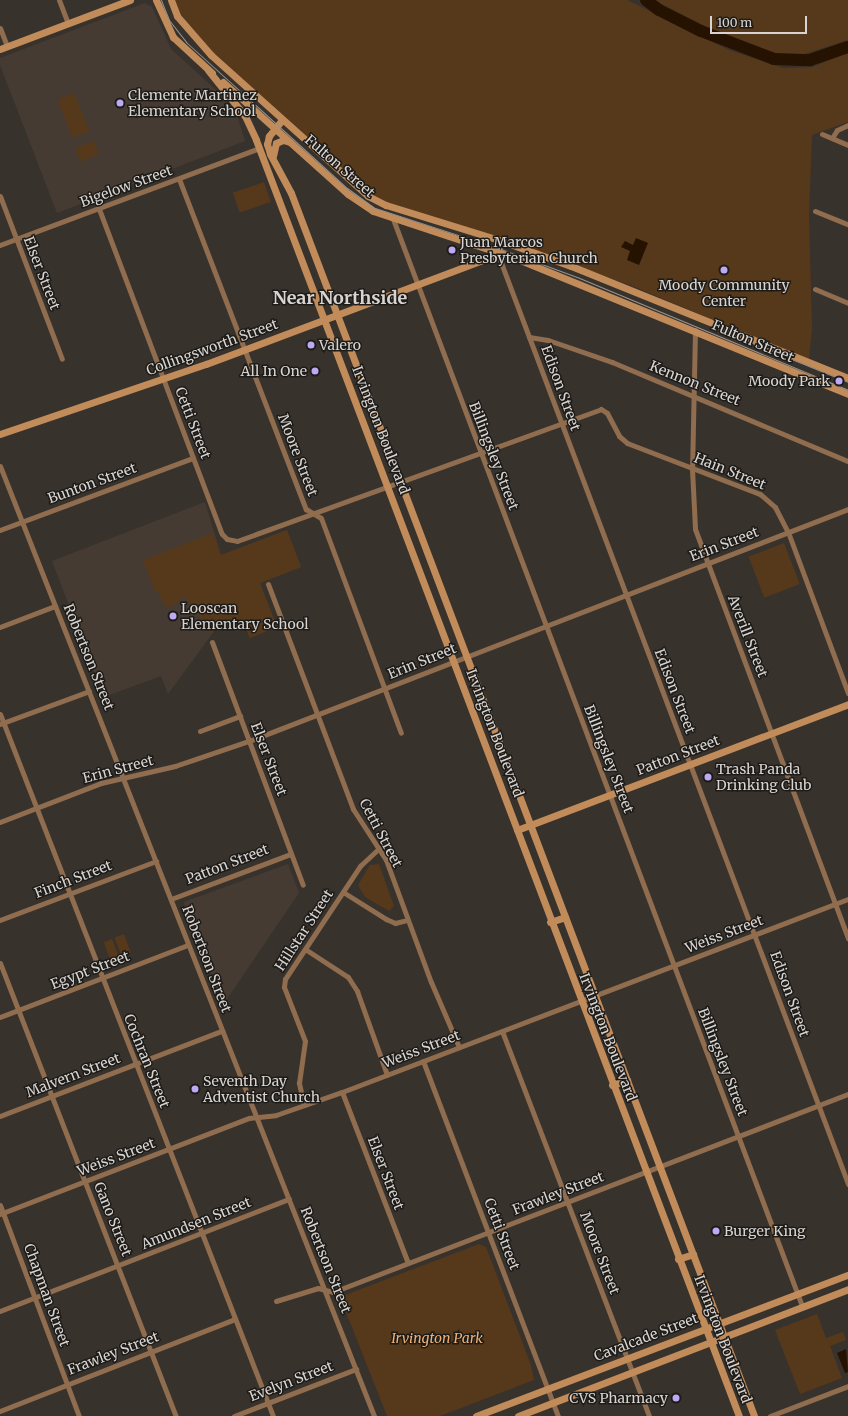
<!DOCTYPE html>
<html>
<head>
<meta charset="utf-8">
<style>
	body { margin:0 }
	#map { position:relative; width:848px; height:1416px; overflow:hidden; background:#38322d; font-family:Merriweather,serif }
	div>[style] { position:absolute }
	.built>* { inset:0; background:#463b32 }
	.green>* { inset:0; background:#56381b; transform-origin:0 0 }
	.water>* { inset:0; background:#261200 }
	.river>* { height:12px; margin:-6px; padding:0 6px; transform-origin:6px; border-radius:6px; background:#261200 }
	.street>* { height:5px; margin:-2.5px; padding:0 2.5px; transform-origin:2.5px; border-radius:2.5px; background:#8f6d4e }
	.secondary>* { height:7px; margin:-3.5px; padding:0 3.5px; transform-origin:3.5px; border-radius:3.5px; background:#c28c5a }
	.tram>* { height:1px; margin:-0.5px; padding:0 0.5px; transform-origin:0.5px; border-radius:0.5px; background:#98938f }
	.dots>* { width:11px; height:11px; translate:-50% -50%; box-sizing:border-box; border:2px solid #1d1b18; border-radius:50% }
	span { translate:-50% -50%; white-space:nowrap; text-align:center; line-height:1.15; -webkit-text-stroke:3px #1d1b18; paint-order:stroke }
	.poi-label { font-size:14px; color:#d8d4d1 }
	.left { translate:0 -50%; text-align:left }
	.right { translate:-100% -50%; text-align:right }
	.street-label { font-size:14px; color:#d8d4d1 }
	.park-label { font-size:14px; color:#f0b074; font-style:italic }
	.district-label { font-size:18px; color:#d8d4d1; font-weight:700 }
	.scale { position:absolute; left:710px; top:16px; width:97px; height:18px; box-sizing:border-box; border:2px solid #d8d4d1; border-top:0; padding-left:5px; font-size:12px; line-height:14px; white-space:nowrap; color:#d8d4d1; -webkit-text-stroke:3px #1d1b18; paint-order:stroke }
</style>
</head>
<body>
<div id="map">
	<div class="built">
		<i style="clip-path:polygon(145px 3px,152px 7px,171px 49px,216px 90px,237px 115px,245px 141px,57px 213px,0 65px,0 58px)"></i>
		<i style="clip-path:polygon(205px 502px,221px 555px,287px 530px,301px 567px,260px 583px,277px 627px,250px 638px,242px 620px,215px 630px,168px 694px,161px 676px,104px 697px,52px 561px)"></i>
		<i style="clip-path:polygon(288px 864px,299px 893px,223px 1005px,184px 902px)"></i>
	</div>
	<div class="green">
		<i style="clip-path:polygon(175px 0,627px 0,729px 50px,783px 68px,812px 67px,848px 53px,848px 122px,812px 135px,809px 215px,812px 328px,809px 360px,630px 285px,378px 199px,340px 171px,200px 41px,180px 13px)"></i>
		<i style="clip-path:polygon(654px 0,848px 0,848px 40px,804px 54px,775px 55px,727px 38px)"></i>
		<i style="left:74px;top:93px;width:41px;height:18px;rotate:68deg"></i>
		<i style="left:94px;top:141px;width:14px;height:20px;rotate:69deg"></i>
		<i style="left:264px;top:182px;width:21px;height:33px;rotate:71deg"></i>
		<i style="clip-path:polygon(287px 530px,301px 567px,260px 583px,277px 627px,250px 638px,242px 620px,215px 630px,212px 634px,185px 596px,169px 608px,163px 603px,158px 591px,155px 591px,143px 560px,213px 533px,221px 555px)"></i>
		<i style="left:784px;top:543px;width:44px;height:38px;rotate:69deg"></i>
		<i style="clip-path:polygon(379px 864px,394px 906px,389px 911px,365px 897px,358px 885px,370px 865px)"></i>
		<i style="left:124px;top:934px;width:20px;height:10px;rotate:70deg"></i>
		<i style="left:112px;top:939px;width:19px;height:9px;rotate:69deg"></i>
		<i style="clip-path:polygon(479px 1244px,486px 1247px,531px 1365px,534px 1380px,440px 1416px,387px 1416px,340px 1297px)"></i>
		<i style="clip-path:polygon(817px 1314px,826px 1338px,843px 1332px,846px 1340px,830px 1346px,842px 1378px,800px 1394px,775px 1330px)"></i>
	</div>
	<div class="water">
		<i style="clip-path:polygon(636px 238px,648px 243px,639px 265px,627px 260px,630px 251px,621px 247px,625px 241px,633px 245px)"></i>
		<i style="clip-path:polygon(846px 1349px,848px 1372px,845px 1373px,837px 1353px)"></i>
	</div>
	<div class="river">
		<i style="left:646px;top:0;width:16px;rotate:38deg"></i>
		<i style="left:659px;top:10px;width:47px;rotate:26.6deg"></i>
		<i style="left:701px;top:31px;width:78px;rotate:21deg"></i>
		<i style="left:774px;top:59px;width:36px;rotate:2deg"></i>
		<i style="left:810px;top:60px;width:40px;rotate:-18.9deg"></i>
	</div>
	<div class="street">
		<i style="left:59px;top:0;width:25px;rotate:69deg"></i>
		<i style="left:0;top:28px;width:19px;rotate:69deg"></i>
		<i style="left:822px;top:134px;width:28px;rotate:23deg"></i>
		<i style="left:832px;top:138px;width:9px;rotate:-58deg"></i>
		<i style="left:837px;top:130px;width:12px;rotate:-24deg"></i>
		<i style="left:179px;top:179px;width:354px;rotate:69deg"></i>
		<i style="left:306px;top:509px;width:17px;rotate:31deg"></i>
		<i style="left:321px;top:518px;width:229px;rotate:69.6deg"></i>
		<i style="left:0;top:196px;width:174px;rotate:69.2deg"></i>
		<i style="left:99px;top:209px;width:347px;rotate:69.3deg"></i>
		<i style="left:222px;top:534px;width:7px;rotate:45deg"></i>
		<i style="left:227px;top:539px;width:10px;rotate:11deg"></i>
		<i style="left:237px;top:541px;width:387px;rotate:-19.9deg"></i>
		<i style="left:601px;top:409px;width:7px;rotate:34deg"></i>
		<i style="left:607px;top:413px;width:26px;rotate:62deg"></i>
		<i style="left:619px;top:436px;width:11px;rotate:41deg"></i>
		<i style="left:627px;top:443px;width:142px;rotate:21deg"></i>
		<i style="left:760px;top:494px;width:20px;rotate:41deg"></i>
		<i style="left:775px;top:507px;width:28px;rotate:63deg"></i>
		<i style="left:788px;top:532px;width:172px;rotate:69.6deg"></i>
		<i style="left:815px;top:211px;width:35px;rotate:22deg"></i>
		<i style="left:393px;top:219px;width:1161px;rotate:69.38deg"></i>
		<i style="left:0;top:245px;width:277px;rotate:-20.5deg"></i>
		<i style="left:497px;top:252px;width:996px;rotate:69.36deg"></i>
		<i style="left:815px;top:289px;width:36px;rotate:23deg"></i>
		<i style="left:695px;top:330px;width:139px;rotate:91.2deg"></i>
		<i style="left:692px;top:469px;width:60px;rotate:87.1deg"></i>
		<i style="left:695px;top:529px;width:437px;rotate:69.5deg"></i>
		<i style="left:529px;top:337px;width:19px;rotate:9deg"></i>
		<i style="left:548px;top:340px;width:68px;rotate:19deg"></i>
		<i style="left:612px;top:362px;width:256px;rotate:22.8deg"></i>
		<i style="left:0;top:466px;width:1021px;rotate:68.51deg"></i>
		<i style="left:0;top:530px;width:206px;rotate:-20.5deg"></i>
		<i style="left:268px;top:584px;width:241px;rotate:69.3deg"></i>
		<i style="left:353px;top:809px;width:61px;rotate:57.1deg"></i>
		<i style="left:386px;top:860px;width:130px;rotate:69.8deg"></i>
		<i style="left:431px;top:982px;width:71px;rotate:66.7deg"></i>
		<i style="left:0;top:627px;width:59px;rotate:-20.9deg"></i>
		<i style="left:212px;top:642px;width:259px;rotate:69.5deg"></i>
		<i style="left:0;top:714px;width:753px;rotate:68.75deg"></i>
		<i style="left:0;top:724px;width:95px;rotate:-20.3deg"></i>
		<i style="left:200px;top:731px;width:43px;rotate:-20.6deg"></i>
		<i style="left:0;top:822px;width:108px;rotate:-21.1deg"></i>
		<i style="left:101px;top:783px;width:76px;rotate:-12.9deg"></i>
		<i style="left:175px;top:766px;width:78px;rotate:-18.7deg"></i>
		<i style="left:249px;top:741px;width:642px;rotate:-21.17deg"></i>
		<i style="left:343px;top:892px;width:51px;rotate:32.1deg"></i>
		<i style="left:386px;top:919px;width:10px;rotate:24deg"></i>
		<i style="left:395px;top:923px;width:12px;rotate:-14deg"></i>
		<i style="left:171px;top:899px;width:128px;rotate:-20.6deg"></i>
		<i style="left:0;top:920px;width:167px;rotate:-20.7deg"></i>
		<i style="left:305px;top:949px;width:51px;rotate:33.1deg"></i>
		<i style="left:348px;top:977px;width:17px;rotate:57deg"></i>
		<i style="left:357px;top:991px;width:89px;rotate:70.3deg"></i>
		<i style="left:0;top:963px;width:486px;rotate:68.8deg"></i>
		<i style="left:0;top:1017px;width:201px;rotate:-21deg"></i>
		<i style="left:502px;top:1031px;width:412px;rotate:69.1deg"></i>
		<i style="left:423px;top:1061px;width:380px;rotate:69.2deg"></i>
		<i style="left:342px;top:1092px;width:183px;rotate:68.9deg"></i>
		<i style="left:304px;top:1105px;width:23px;rotate:-103deg"></i>
		<i style="left:299px;top:1083px;width:42px;rotate:-81.9deg"></i>
		<i style="left:305px;top:1041px;width:58px;rotate:-111.3deg"></i>
		<i style="left:284px;top:987px;width:8px;rotate:-83deg"></i>
		<i style="left:285px;top:979px;width:136px;rotate:-56.4deg"></i>
		<i style="left:360px;top:866px;width:26px;rotate:-43deg"></i>
		<i style="left:0;top:1116px;width:238px;rotate:-21deg"></i>
		<i style="left:0;top:1205px;width:225px;rotate:69.5deg"></i>
		<i style="left:0;top:1214px;width:267px;rotate:-21.1deg"></i>
		<i style="left:249px;top:1118px;width:27px;rotate:-6deg"></i>
		<i style="left:276px;top:1115px;width:70px;rotate:-19.2deg"></i>
		<i style="left:342px;top:1092px;width:542px;rotate:-20.88deg"></i>
		<i style="left:276px;top:1301px;width:44px;rotate:-17.2deg"></i>
		<i style="left:318px;top:1288px;width:16px;rotate:15deg"></i>
		<i style="left:333px;top:1292px;width:552px;rotate:-21.03deg"></i>
		<i style="left:0;top:1311px;width:310px;rotate:-21.2deg"></i>
		<i style="left:0;top:1411px;width:252px;rotate:-21.4deg"></i>
		<i style="left:234px;top:1416px;width:131px;rotate:-21.1deg"></i>
		<i style="left:770px;top:1416px;width:84px;rotate:-21deg"></i>
	</div>
	<div class="secondary">
		<i style="left:156px;top:0;width:41px;rotate:65.3deg"></i>
		<i style="left:173px;top:37px;width:53px;rotate:42.7deg"></i>
		<i style="left:171px;top:0;width:17px;rotate:69deg"></i>
		<i style="left:177px;top:16px;width:52px;rotate:48.9deg"></i>
		<i style="left:211px;top:55px;width:211px;rotate:41.9deg"></i>
		<i style="left:368px;top:196px;width:20px;rotate:27deg"></i>
		<i style="left:386px;top:205px;width:121px;rotate:17.2deg"></i>
		<i style="left:502px;top:241px;width:73px;rotate:19.9deg"></i>
		<i style="left:571px;top:266px;width:299px;rotate:22deg"></i>
		<i style="left:0;top:49px;width:139px;rotate:-20.7deg"></i>
		<i style="left:208px;top:70px;width:59px;rotate:51.2deg"></i>
		<i style="left:245px;top:116px;width:26px;rotate:65deg"></i>
		<i style="left:256px;top:140px;width:1364px;rotate:69.27deg"></i>
		<i style="left:223px;top:82px;width:168px;rotate:41.9deg"></i>
		<i style="left:348px;top:194px;width:30px;rotate:34deg"></i>
		<i style="left:373px;top:211px;width:150px;rotate:18.3deg"></i>
		<i style="left:515px;top:258px;width:360px;rotate:22.2deg"></i>
		<i style="left:282px;top:120px;width:21px;rotate:129deg"></i>
		<i style="left:269px;top:136px;width:8px;rotate:104deg"></i>
		<i style="left:267px;top:144px;width:10px;rotate:73deg"></i>
		<i style="left:270px;top:154px;width:44px;rotate:61.7deg"></i>
		<i style="left:291px;top:193px;width:1308px;rotate:69.26deg"></i>
		<i style="left:273px;top:156px;width:13px;rotate:-77deg"></i>
		<i style="left:276px;top:143px;width:8px;rotate:-23deg"></i>
		<i style="left:283px;top:140px;width:7px;rotate:16deg"></i>
		<i style="left:0;top:434px;width:218px;rotate:-18.8deg"></i>
		<i style="left:206px;top:364px;width:304px;rotate:-20.6deg"></i>
		<i style="left:491px;top:257px;width:8px;rotate:-40deg"></i>
		<i style="left:497px;top:252px;width:12px;rotate:-66deg"></i>
		<i style="left:517px;top:830px;width:354px;rotate:-20.8deg"></i>
		<i style="left:550px;top:922px;width:16px;rotate:-18deg"></i>
		<i style="left:612px;top:1085px;width:16px;rotate:-18deg"></i>
		<i style="left:678px;top:1259px;width:16px;rotate:-18deg"></i>
		<i style="left:476px;top:1416px;width:398px;rotate:-20.8deg"></i>
		<i style="left:518px;top:1416px;width:354px;rotate:-21deg"></i>
	</div>
	<div class="tram">
		<i style="left:161px;top:0;width:22px;rotate:68deg"></i>
		<i style="left:169px;top:20px;width:29px;rotate:52deg"></i>
		<i style="left:187px;top:43px;width:216px;rotate:42.2deg"></i>
		<i style="left:347px;top:188px;width:34px;rotate:36deg"></i>
		<i style="left:375px;top:208px;width:129px;rotate:18deg"></i>
		<i style="left:498px;top:248px;width:84px;rotate:20.2deg"></i>
		<i style="left:577px;top:277px;width:294px;rotate:22.6deg"></i>
		<i style="left:742px;top:339px;width:114px;rotate:22.1deg"></i>
	</div>
	<div class="dots">
		<i style="left:120px;top:103px;background:#bea9f5"></i>
		<i style="left:452px;top:250px;background:#bea9f5"></i>
		<i style="left:724px;top:270px;background:#bea9f5"></i>
		<i style="left:311px;top:345px;background:#bea9f5"></i>
		<i style="left:315px;top:371px;background:#bea9f5"></i>
		<i style="left:839px;top:381px;background:#bea9f5"></i>
		<i style="left:173px;top:616px;background:#bea9f5"></i>
		<i style="left:708px;top:777px;background:#bea9f5"></i>
		<i style="left:195px;top:1089px;background:#bea9f5"></i>
		<i style="left:716px;top:1231px;background:#bea9f5"></i>
		<i style="left:676px;top:1398px;background:#bea9f5"></i>
	</div>
	<div class="poi-label">
		<span class="left" style="left:128px;top:103px">Clemente Martinez<br>Elementary School</span>
		<span class="left" style="left:460px;top:250px">Juan Marcos<br>Presbyterian Church</span>
		<span style="left:724px;top:293px">Moody Community<br>Center</span>
		<span class="left" style="left:319px;top:345px">Valero</span>
		<span class="right" style="left:307px;top:371px">All In One</span>
		<span class="right" style="left:830px;top:381px">Moody Park</span>
		<span class="left" style="left:181px;top:616px">Looscan<br>Elementary School</span>
		<span class="left" style="left:716px;top:777px">Trash Panda<br>Drinking Club</span>
		<span class="left" style="left:203px;top:1089px">Seventh Day<br>Adventist Church</span>
		<span class="left" style="left:724px;top:1231px">Burger King</span>
		<span class="right" style="left:668px;top:1398px">CVS Pharmacy</span>
	</div>
	<div class="street-label">
		<span style="left:340px;top:166px;rotate:41deg">Fulton Street</span>
		<span style="left:126px;top:186px;rotate:-20deg">Bigelow Street</span>
		<span style="left:42px;top:273px;rotate:69deg">Elser Street</span>
		<span style="left:753px;top:341px;rotate:23deg">Fulton Street</span>
		<span style="left:212px;top:347px;rotate:-20deg">Collingsworth Street</span>
		<span style="left:695px;top:383px;rotate:22deg">Kennon Street</span>
		<span style="left:561px;top:388px;rotate:70deg">Edison Street</span>
		<span style="left:193px;top:423px;rotate:69deg">Cetti Street</span>
		<span style="left:381px;top:430px;rotate:69deg">Irvington Boulevard</span>
		<span style="left:298px;top:455px;rotate:69deg">Moore Street</span>
		<span style="left:494px;top:456px;rotate:69deg">Billingsley Street</span>
		<span style="left:730px;top:471px;rotate:22deg">Hain Street</span>
		<span style="left:92px;top:483px;rotate:-20deg">Bunton Street</span>
		<span style="left:724px;top:544px;rotate:-21deg">Erin Street</span>
		<span style="left:748px;top:636px;rotate:69deg">Averill Street</span>
		<span style="left:89px;top:657px;rotate:68deg">Robertson Street</span>
		<span style="left:422px;top:661px;rotate:-22deg">Erin Street</span>
		<span style="left:675px;top:691px;rotate:69deg">Edison Street</span>
		<span style="left:495px;top:733px;rotate:69deg">Irvington Boulevard</span>
		<span style="left:678px;top:755px;rotate:-21deg">Patton Street</span>
		<span style="left:269px;top:759px;rotate:69deg">Elser Street</span>
		<span style="left:609px;top:759px;rotate:69deg">Billingsley Street</span>
		<span style="left:118px;top:769px;rotate:-15deg">Erin Street</span>
		<span style="left:381px;top:833px;rotate:62deg">Cetti Street</span>
		<span style="left:227px;top:864px;rotate:-21deg">Patton Street</span>
		<span style="left:73px;top:879px;rotate:-21deg">Finch Street</span>
		<span style="left:304px;top:930px;rotate:-57deg">Hillstar Street</span>
		<span style="left:724px;top:934px;rotate:-21deg">Weiss Street</span>
		<span style="left:207px;top:959px;rotate:69deg">Robertson Street</span>
		<span style="left:90px;top:970px;rotate:-21deg">Egypt Street</span>
		<span style="left:790px;top:994px;rotate:70deg">Edison Street</span>
		<span style="left:608px;top:1037px;rotate:69deg">Irvington Boulevard</span>
		<span style="left:421px;top:1049px;rotate:-21deg">Weiss Street</span>
		<span style="left:147px;top:1061px;rotate:68deg">Cochran Street</span>
		<span style="left:723px;top:1062px;rotate:69deg">Billingsley Street</span>
		<span style="left:73px;top:1075px;rotate:-21deg">Malvern Street</span>
		<span style="left:116px;top:1157px;rotate:-21deg">Weiss Street</span>
		<span style="left:386px;top:1173px;rotate:69deg">Elser Street</span>
		<span style="left:558px;top:1193px;rotate:-21deg">Frawley Street</span>
		<span style="left:113px;top:1219px;rotate:68deg">Gano Street</span>
		<span style="left:196px;top:1223px;rotate:-22deg">Amundsen Street</span>
		<span style="left:502px;top:1234px;rotate:69deg">Cetti Street</span>
		<span style="left:600px;top:1253px;rotate:69deg">Moore Street</span>
		<span style="left:326px;top:1260px;rotate:68deg">Robertson Street</span>
		<span style="left:47px;top:1295px;rotate:70deg">Chapman Street</span>
		<span style="left:646px;top:1337px;rotate:-21deg">Cavalcade Street</span>
		<span style="left:723px;top:1339px;rotate:69deg">Irvington Boulevard</span>
		<span style="left:113px;top:1353px;rotate:-21deg">Frawley Street</span>
		<span style="left:291px;top:1381px;rotate:-21deg">Evelyn Street</span>
	</div>
	<div class="park-label">
		<span style="left:437px;top:1338px">Irvington Park</span>
	</div>
	<div class="district-label">
		<span style="left:340px;top:298px">Near Northside</span>
	</div>
	<div class="scale">100 m</div>
</div>
</body>
</html>
